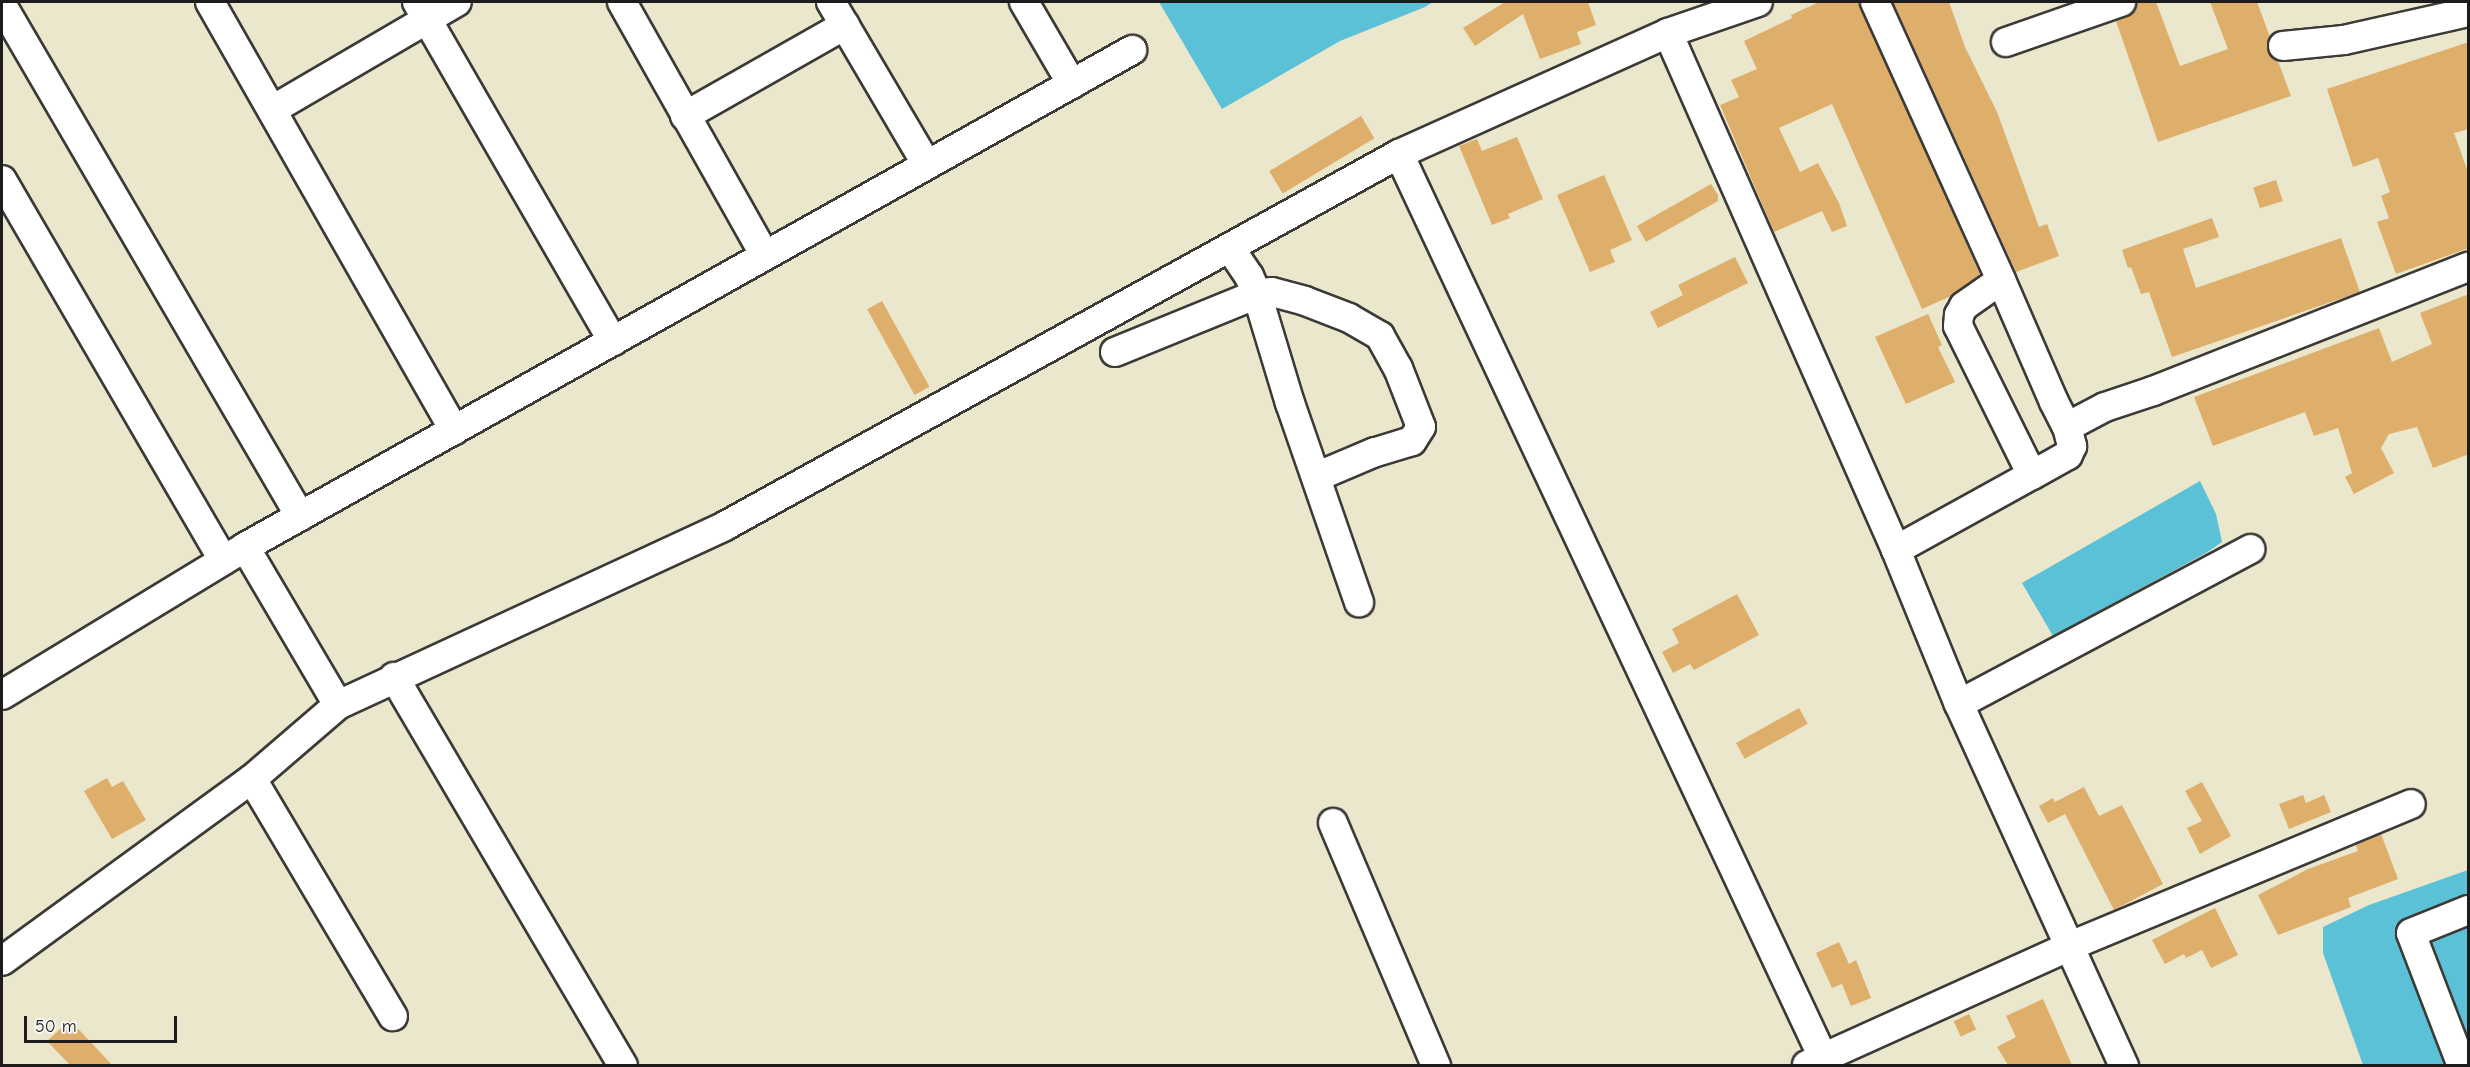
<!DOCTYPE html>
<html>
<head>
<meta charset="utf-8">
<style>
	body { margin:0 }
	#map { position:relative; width:2470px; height:1067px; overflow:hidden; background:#ebe7cc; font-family:"Comic Neue",sans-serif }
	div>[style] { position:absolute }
	.water>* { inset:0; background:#5ac1d7 }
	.building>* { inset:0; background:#deae6b; transform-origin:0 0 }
	.roads { filter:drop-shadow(2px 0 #3b3a36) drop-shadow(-2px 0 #3b3a36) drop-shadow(0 2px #3b3a36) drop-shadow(0 -2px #3b3a36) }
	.minor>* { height:28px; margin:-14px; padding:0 14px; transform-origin:14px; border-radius:14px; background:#fff }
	span { translate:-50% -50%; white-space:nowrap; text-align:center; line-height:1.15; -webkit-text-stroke:4.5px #f6f6f2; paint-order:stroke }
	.frame { position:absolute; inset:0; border:3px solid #1c1c1c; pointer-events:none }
	.scale { position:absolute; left:24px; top:1016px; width:153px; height:27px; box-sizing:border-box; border:3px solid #1c1c1c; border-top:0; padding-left:8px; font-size:18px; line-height:21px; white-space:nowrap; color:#1c1c1c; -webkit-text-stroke:4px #f6f6f2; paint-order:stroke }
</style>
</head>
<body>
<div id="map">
	<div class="water">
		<i style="clip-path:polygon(1159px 2px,1433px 2px,1425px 7px,1340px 41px,1222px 109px)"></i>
		<i style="clip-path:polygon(2200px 481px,2216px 514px,2222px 542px,2206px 553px,2053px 636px,2022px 583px)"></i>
		<i style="clip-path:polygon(2468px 870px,2468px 1065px,2363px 1065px,2323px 953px,2323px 927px,2369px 905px)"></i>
	</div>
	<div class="building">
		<i style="clip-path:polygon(1505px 2px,1588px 2px,1596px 25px,1577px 32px,1581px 44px,1540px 59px,1523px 14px,1475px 46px,1463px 28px)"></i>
		<i style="clip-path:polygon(1819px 2px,1859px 2px,1980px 274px,1951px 296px,1922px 309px,1832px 104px,1779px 128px,1800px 172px,1818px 163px,1839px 203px,1847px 226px,1832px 232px,1822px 211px,1774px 232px,1720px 105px,1739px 97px,1731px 80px,1757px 69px,1744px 41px,1792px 18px,1791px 15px)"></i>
		<i style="clip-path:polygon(1893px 2px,1949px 2px,1965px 47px,1997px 112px,2039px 227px,2047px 224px,2059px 256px,2016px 272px)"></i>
		<i style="clip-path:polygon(2137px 2px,2156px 2px,2180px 66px,2228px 49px,2210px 2px,2257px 2px,2270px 37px,2267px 48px,2270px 56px,2278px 61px,2291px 96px,2158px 142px,2116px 21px,2133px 13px)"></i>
		<i style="clip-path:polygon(2469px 42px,2469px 129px,2454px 133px,2469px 175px,2469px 248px,2396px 274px,2377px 222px,2389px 218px,2381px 196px,2390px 192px,2378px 158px,2353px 167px,2327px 89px)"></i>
		<i style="left:1361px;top:116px;width:26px;height:107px;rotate:59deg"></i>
		<i style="clip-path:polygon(1517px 137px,1543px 199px,1508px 214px,1510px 218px,1492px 225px,1459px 146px,1477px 139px,1482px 151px)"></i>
		<i style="clip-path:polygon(1604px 175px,1632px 240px,1610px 250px,1615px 262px,1590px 272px,1557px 195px)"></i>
		<i style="left:2276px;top:180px;width:22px;height:24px;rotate:72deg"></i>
		<i style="clip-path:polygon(1711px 184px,1718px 195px,1718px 201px,1646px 242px,1637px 226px)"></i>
		<i style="clip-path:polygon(2212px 218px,2219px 237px,2183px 249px,2196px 288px,2341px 238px,2360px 292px,2172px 357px,2149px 292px,2141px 294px,2131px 267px,2128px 268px,2122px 250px)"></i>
		<i style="clip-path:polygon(1735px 257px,1748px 283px,1658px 328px,1650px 312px,1683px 295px,1678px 285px)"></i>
		<i style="clip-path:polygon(2469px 294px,2469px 454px,2433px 468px,2417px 427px,2389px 434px,2381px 448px,2394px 473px,2354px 494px,2345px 477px,2352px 473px,2338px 428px,2314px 436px,2305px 412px,2213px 446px,2194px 397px,2379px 328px,2392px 362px,2432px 344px,2420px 313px)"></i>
		<i style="left:882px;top:301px;width:98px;height:17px;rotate:61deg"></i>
		<i style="clip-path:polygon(1928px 314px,1942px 345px,1938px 347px,1955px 382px,1906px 404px,1875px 337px)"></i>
		<i style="clip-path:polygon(1737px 594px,1759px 635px,1694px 670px,1690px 664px,1673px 673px,1662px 652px,1679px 643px,1672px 629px)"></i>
		<i style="left:1799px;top:708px;width:18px;height:72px;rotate:61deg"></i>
		<i style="clip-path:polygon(107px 778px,112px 787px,123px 781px,146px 820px,112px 839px,84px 791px)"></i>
		<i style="clip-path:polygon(2202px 782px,2231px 836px,2200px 854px,2187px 828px,2202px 821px,2185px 791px)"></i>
		<i style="clip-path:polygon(2084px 787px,2099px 816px,2122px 805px,2163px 884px,2114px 910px,2065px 814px,2048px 823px,2039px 806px,2053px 798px,2055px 802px)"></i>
		<i style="clip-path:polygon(2303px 795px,2306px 803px,2324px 795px,2331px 812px,2289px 829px,2279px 804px)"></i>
		<i style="clip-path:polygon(2381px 834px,2398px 879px,2348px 898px,2351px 907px,2278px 935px,2258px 895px,2308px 869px,2358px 851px,2356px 845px)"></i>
		<i style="clip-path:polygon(2215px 908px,2238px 955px,2211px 968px,2202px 950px,2186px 958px,2184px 954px,2165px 964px,2152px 940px)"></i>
		<i style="clip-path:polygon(1839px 942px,1849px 964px,1856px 960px,1871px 998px,1851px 1006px,1842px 984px,1832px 988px,1816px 953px)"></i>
		<i style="clip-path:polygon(2043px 999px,2072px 1065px,2008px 1065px,1997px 1047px,2016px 1037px,2006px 1016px)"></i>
		<i style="left:1969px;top:1014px;width:17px;height:17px;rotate:65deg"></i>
		<i style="clip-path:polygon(70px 1020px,112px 1065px,70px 1065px,47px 1041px)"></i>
	</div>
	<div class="roads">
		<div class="minor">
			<i style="left:210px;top:2px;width:493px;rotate:60.3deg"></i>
			<i style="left:417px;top:2px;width:392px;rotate:60deg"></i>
			<i style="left:622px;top:2px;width:291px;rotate:60.6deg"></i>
			<i style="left:831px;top:2px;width:189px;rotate:59.5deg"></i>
			<i style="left:1024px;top:2px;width:95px;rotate:59.7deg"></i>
			<i style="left:1875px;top:2px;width:305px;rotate:65.6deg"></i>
			<i style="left:2001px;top:280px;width:133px;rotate:66.5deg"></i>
			<i style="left:2054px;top:402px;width:28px;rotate:63deg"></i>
			<i style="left:2067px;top:427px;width:20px;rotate:75deg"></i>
			<i style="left:2072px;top:446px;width:10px;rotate:114deg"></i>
			<i style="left:2068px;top:455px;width:41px;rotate:150.9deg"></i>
			<i style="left:2032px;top:475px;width:166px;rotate:-116.4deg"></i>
			<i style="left:1958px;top:326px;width:11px;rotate:-85deg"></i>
			<i style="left:1959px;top:315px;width:10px;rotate:-61deg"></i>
			<i style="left:1964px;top:306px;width:45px;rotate:-35.1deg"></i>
			<i style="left:2px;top:5px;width:592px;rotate:59.75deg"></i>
			<i style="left:1668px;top:33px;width:565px;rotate:66.2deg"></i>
			<i style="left:1896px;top:550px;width:166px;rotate:67.8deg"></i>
			<i style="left:1959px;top:704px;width:398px;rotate:65.5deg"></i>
			<i style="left:2006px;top:42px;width:122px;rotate:-19.2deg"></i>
			<i style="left:2283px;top:46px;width:61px;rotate:-5.6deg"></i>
			<i style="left:2344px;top:40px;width:127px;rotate:-12.7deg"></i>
			<i style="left:272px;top:110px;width:214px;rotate:-30.3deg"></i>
			<i style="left:685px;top:116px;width:184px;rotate:-29.6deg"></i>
			<i style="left:1399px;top:154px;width:1007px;rotate:64.86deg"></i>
			<i style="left:2px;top:180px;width:440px;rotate:59.8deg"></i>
			<i style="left:1230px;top:248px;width:34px;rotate:56deg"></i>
			<i style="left:1249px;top:276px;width:20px;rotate:66deg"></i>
			<i style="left:1257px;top:294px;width:15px;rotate:-8deg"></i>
			<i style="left:1272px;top:292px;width:34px;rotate:15deg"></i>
			<i style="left:1305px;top:301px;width:47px;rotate:21.1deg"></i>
			<i style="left:1349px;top:318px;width:36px;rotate:30deg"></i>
			<i style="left:1380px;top:336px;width:37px;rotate:61deg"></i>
			<i style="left:1398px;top:368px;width:63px;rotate:68.7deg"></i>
			<i style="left:1421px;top:427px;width:17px;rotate:123deg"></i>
			<i style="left:1412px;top:441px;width:39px;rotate:163deg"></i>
			<i style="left:1375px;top:452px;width:64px;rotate:157deg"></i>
			<i style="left:1115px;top:352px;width:153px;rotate:-22.2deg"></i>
			<i style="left:1257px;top:294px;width:114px;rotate:73.2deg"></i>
			<i style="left:1290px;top:403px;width:211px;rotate:70.9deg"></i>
			<i style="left:2067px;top:427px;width:43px;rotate:-27.8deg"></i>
			<i style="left:2105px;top:407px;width:51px;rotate:-18.4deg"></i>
			<i style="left:2153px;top:391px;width:339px;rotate:-21.5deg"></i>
			<i style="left:245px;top:547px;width:183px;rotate:59.5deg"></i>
			<i style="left:1896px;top:550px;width:155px;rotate:-28.9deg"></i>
			<i style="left:394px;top:677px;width:451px;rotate:59.5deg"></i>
			<i style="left:2px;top:695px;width:285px;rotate:-31.3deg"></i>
			<i style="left:245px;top:547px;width:1017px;rotate:-29.26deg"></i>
			<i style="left:1959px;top:704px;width:330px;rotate:-28deg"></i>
			<i style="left:252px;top:779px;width:276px;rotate:59.3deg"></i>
			<i style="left:1333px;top:823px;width:264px;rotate:67deg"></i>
			<i style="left:2px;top:961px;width:309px;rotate:-36.1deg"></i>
			<i style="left:252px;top:779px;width:113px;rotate:-40.7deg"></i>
			<i style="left:338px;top:705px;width:424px;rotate:-24.8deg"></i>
			<i style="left:723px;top:527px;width:772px;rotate:-28.89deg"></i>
			<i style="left:1399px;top:154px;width:295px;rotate:-24.2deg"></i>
			<i style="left:1668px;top:33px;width:95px;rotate:-19deg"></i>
			<i style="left:1807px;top:1065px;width:289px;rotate:-24.3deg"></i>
			<i style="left:2070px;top:946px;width:369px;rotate:-22.6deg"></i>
			<i style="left:2462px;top:1066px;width:142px;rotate:-111deg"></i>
			<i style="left:2411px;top:933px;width:61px;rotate:-22deg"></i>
		</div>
	</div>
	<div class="frame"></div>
	<div class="scale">50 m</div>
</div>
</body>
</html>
